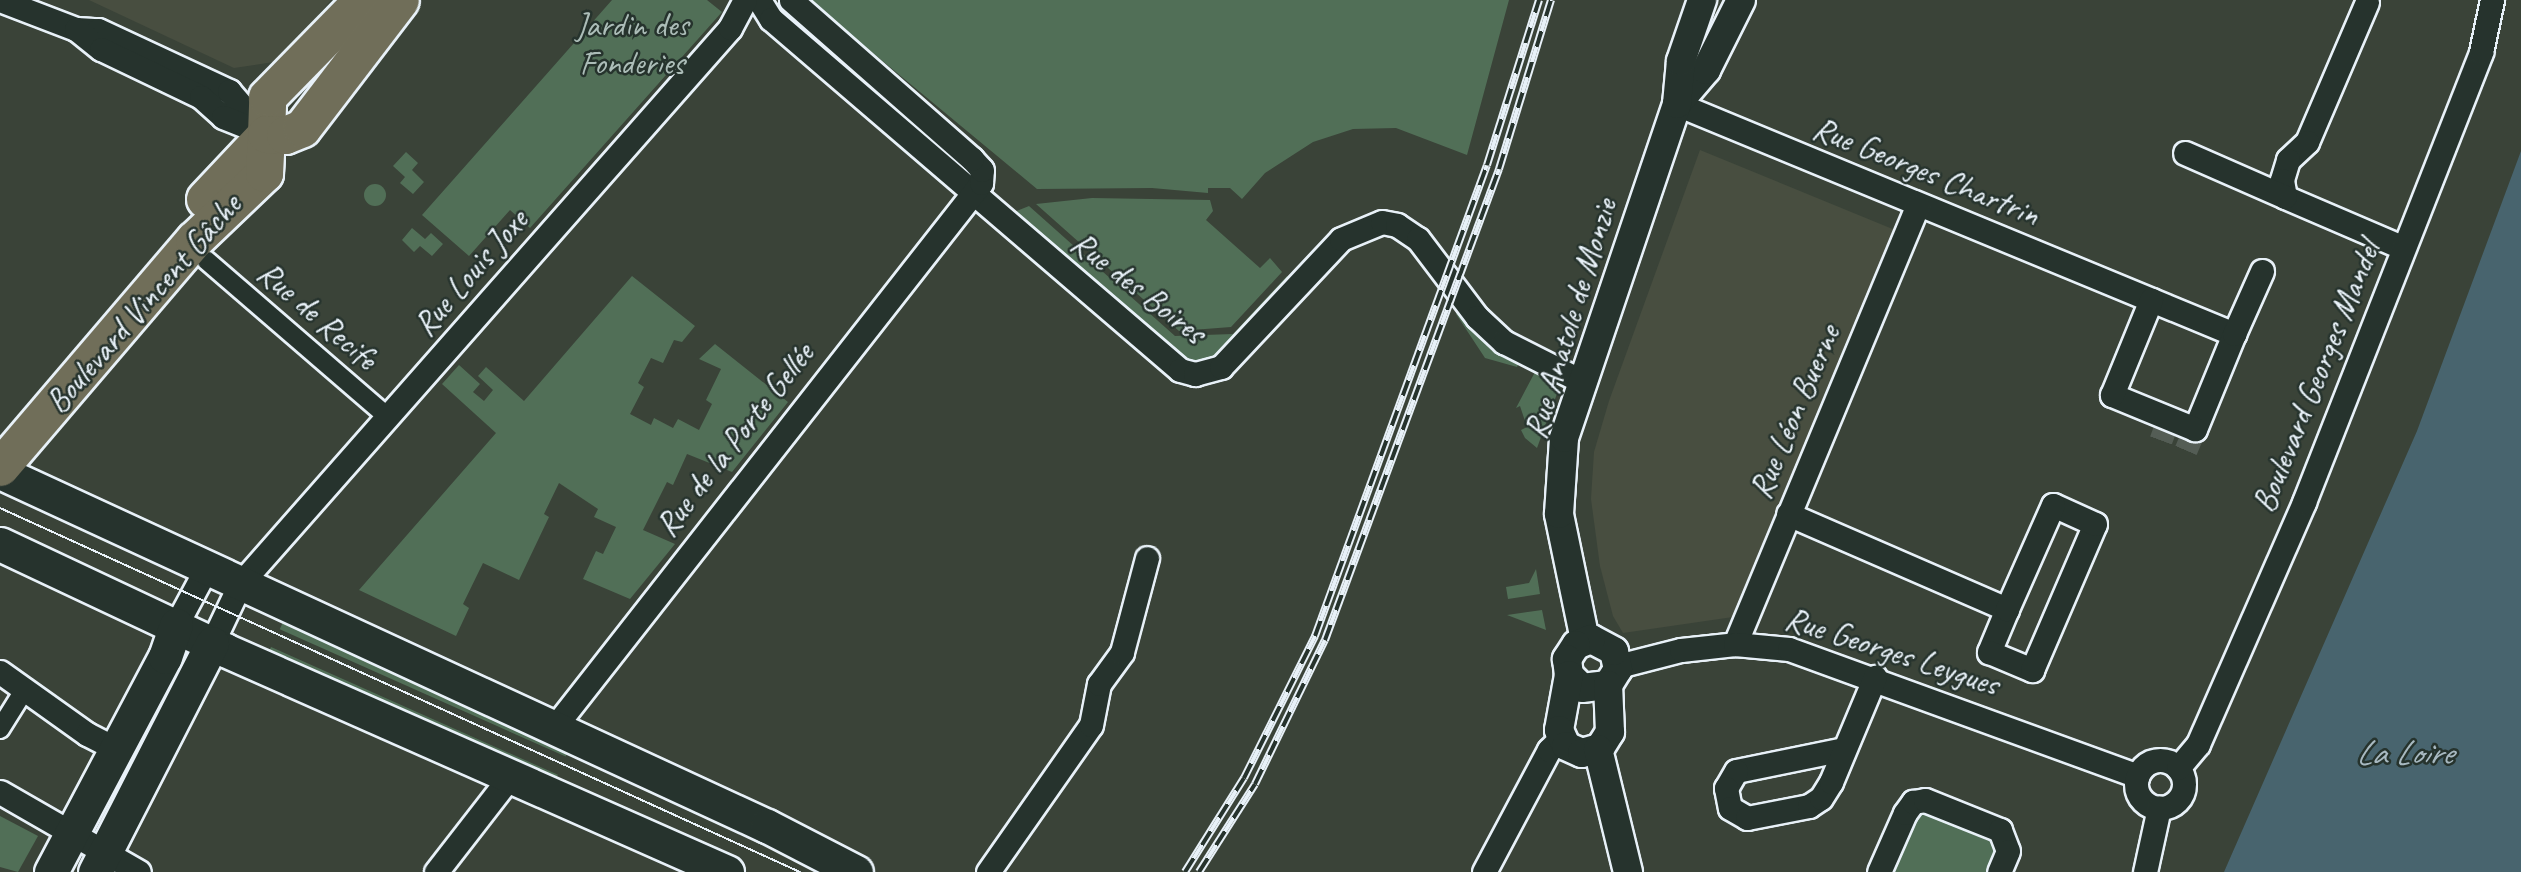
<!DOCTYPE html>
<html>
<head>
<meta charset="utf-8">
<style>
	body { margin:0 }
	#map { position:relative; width:2521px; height:872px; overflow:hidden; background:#3a4338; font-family:Caveat,sans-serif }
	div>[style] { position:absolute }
	.built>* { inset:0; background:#484e40 }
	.green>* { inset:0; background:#516f57; transform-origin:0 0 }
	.round { border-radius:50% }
	.water>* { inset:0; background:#48646e }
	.minor-tunnel>* { height:23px; margin-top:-11.5px; transform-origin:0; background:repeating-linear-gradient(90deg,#545d55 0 23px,transparent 0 34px) }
	.roads { filter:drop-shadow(2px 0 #e8f1f8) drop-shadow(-2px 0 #e8f1f8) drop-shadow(0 2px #e8f1f8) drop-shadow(0 -2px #e8f1f8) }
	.pedestrian>* { height:18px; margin:-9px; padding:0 9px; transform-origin:9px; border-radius:9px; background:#26332d }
	.minor>* { height:23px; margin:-11.5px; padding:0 11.5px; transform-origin:11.5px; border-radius:11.5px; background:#26332d }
	.minor>.ring { margin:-11.5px; padding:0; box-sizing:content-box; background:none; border:23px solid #26332d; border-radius:50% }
	.tertiary>* { height:28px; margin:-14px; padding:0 14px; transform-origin:14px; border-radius:14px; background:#26332d }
	.secondary>* { height:33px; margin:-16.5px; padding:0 16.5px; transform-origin:16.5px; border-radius:16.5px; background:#26332d }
	.primary>* { height:37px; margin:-18.5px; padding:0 18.5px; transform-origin:18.5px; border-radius:18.5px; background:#706e59 }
	.tram>* { height:2px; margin:-1px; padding:0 1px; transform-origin:1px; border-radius:1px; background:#e8f1f8 }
	.rail>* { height:8px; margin-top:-4px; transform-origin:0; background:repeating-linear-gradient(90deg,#26332d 0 16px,#e8f1f8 0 32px); box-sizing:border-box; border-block:2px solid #e8f1f8 }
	span { translate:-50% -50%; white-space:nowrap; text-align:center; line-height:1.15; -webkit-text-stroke:5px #26332d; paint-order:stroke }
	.park-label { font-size:33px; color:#acbdb8 }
	.street-label { font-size:33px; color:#e8f1f8 }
	.water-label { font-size:35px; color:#a8b9c1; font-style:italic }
</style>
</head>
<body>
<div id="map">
	<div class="built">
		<i style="clip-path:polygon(89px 0,331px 0,280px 61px,234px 68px)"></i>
		<i style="clip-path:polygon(1700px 150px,1895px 230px,1733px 617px,1623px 633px,1613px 616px,1600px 566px,1591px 499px,1594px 452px,1609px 401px)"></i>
	</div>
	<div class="green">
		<i style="clip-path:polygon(612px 0,707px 0,722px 12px,530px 228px,510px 210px,469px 256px,422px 215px)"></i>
		<i style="clip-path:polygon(809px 0,1509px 0,1467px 155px,1396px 128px,1353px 129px,1313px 142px,1265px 173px,1242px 199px,1230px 188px,1208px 188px,1208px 193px,1152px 188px,1037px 189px)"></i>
		<i style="clip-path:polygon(406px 152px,418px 163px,412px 170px,424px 182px,413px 194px,400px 183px,405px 177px,393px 166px)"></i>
		<i class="round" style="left:364px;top:184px;width:22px;height:22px"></i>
		<i style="clip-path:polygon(1092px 198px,1210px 200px,1213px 211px,1206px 220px,1260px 268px,1270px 258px,1282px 272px,1231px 327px,1179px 331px,1036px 204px)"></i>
		<i style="clip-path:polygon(1029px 206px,1175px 336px,1233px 334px,1287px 276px,1289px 279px,1224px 354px,1195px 364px,1175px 357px,1014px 212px)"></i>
		<i style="clip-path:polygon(412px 228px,425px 239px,431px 233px,443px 244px,432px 256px,420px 246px,414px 252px,402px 240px)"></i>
		<i style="clip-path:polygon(632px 276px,695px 326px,682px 342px,674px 340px,663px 363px,651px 358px,638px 383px,644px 387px,630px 414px,651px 425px,654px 418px,673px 428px,678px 419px,699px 430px,712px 404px,706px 400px,721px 369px,699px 359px,715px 344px,788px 402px,732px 472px,687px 454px,673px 485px,667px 482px,643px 530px,675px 544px,630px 599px,583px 579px,596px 551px,603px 554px,616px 527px,594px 517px,598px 509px,559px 483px,544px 514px,549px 517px,519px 580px,483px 563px,463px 604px,469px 608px,456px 636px,359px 590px,496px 433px,442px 384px,459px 365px,480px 384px,473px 392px,484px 401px,493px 390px,478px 376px,486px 367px,524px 401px)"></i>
		<i style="clip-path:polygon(1460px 310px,1495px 348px,1519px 363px,1517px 367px,1485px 358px,1456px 314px)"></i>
		<i style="clip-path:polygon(1535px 372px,1558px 391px,1537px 448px,1525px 438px,1521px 430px,1527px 427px,1520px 406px,1516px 408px)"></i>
		<i style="clip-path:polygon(1536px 569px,1540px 594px,1508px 599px,1506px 587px,1529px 583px)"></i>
		<i style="clip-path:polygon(1542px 610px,1546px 630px,1507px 615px)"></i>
		<i style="left:283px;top:622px;width:313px;height:8px;rotate:24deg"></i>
		<i style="left:271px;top:647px;width:314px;height:8px;rotate:24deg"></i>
		<i style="left:167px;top:668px;width:21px;height:139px;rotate:23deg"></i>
		<i style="clip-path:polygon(1924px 812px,1998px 845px,1987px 872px,1887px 872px,1910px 820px)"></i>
		<i style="clip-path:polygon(0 816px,38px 836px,18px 872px,0 867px)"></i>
	</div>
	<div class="water">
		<i style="clip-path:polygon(2521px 151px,2521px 872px,2224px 872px,2417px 431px)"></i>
	</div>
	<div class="minor-tunnel">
		<i style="left:2161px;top:440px;width:23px;rotate:-70deg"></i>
		<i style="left:2186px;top:450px;width:23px;rotate:-67deg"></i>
	</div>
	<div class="roads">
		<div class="pedestrian">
			<i style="left:206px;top:260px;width:240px;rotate:40.8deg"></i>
			<i style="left:0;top:729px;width:47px;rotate:-58deg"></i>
		</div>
		<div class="minor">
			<i style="left:0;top:0;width:81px;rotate:20.9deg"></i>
			<i style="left:76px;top:29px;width:22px;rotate:3deg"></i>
			<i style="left:98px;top:30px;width:145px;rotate:25deg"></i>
			<i style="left:229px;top:91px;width:57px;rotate:49.3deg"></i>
			<i style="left:759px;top:0;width:22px;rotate:58deg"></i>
			<i style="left:771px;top:19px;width:539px;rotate:40.64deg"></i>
			<i style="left:1180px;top:370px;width:16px;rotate:15deg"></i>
			<i style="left:1195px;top:374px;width:27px;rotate:-15deg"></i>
			<i style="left:1221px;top:367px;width:175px;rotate:-46.8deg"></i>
			<i style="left:1341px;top:239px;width:44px;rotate:-22.5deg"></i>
			<i style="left:1382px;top:222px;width:15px;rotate:11deg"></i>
			<i style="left:1397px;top:225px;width:25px;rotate:34deg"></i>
			<i style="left:1418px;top:239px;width:98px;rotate:52.9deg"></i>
			<i style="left:1477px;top:317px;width:37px;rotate:43deg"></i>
			<i style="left:1504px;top:342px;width:86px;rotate:26.9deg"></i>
			<i style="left:2367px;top:2px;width:152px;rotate:113.2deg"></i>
			<i style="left:2307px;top:142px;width:26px;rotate:137deg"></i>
			<i style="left:2288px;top:160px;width:21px;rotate:107deg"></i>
			<i style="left:2282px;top:180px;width:17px;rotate:80deg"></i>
			<i style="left:2285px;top:197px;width:129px;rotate:23.2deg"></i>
			<i style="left:76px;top:29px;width:32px;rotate:39deg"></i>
			<i style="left:101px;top:49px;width:111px;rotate:25.6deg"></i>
			<i style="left:201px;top:97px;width:30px;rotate:42deg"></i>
			<i style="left:223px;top:117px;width:46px;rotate:21.6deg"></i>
			<i style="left:1677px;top:104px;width:603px;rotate:22.44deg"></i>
			<i style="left:2234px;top:334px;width:103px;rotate:112.3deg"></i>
			<i style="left:2195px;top:429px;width:90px;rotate:-157.7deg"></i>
			<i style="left:2112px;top:395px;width:103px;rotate:-67.7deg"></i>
			<i style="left:2185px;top:153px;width:109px;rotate:23.7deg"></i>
			<i style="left:2234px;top:334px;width:69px;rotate:-66deg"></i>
			<i style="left:1788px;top:514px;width:239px;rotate:23.5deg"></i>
			<i style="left:2007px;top:609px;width:47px;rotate:112.7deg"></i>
			<i style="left:1989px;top:652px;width:47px;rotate:22.7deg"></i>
			<i style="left:2032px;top:670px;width:159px;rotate:-66.7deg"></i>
			<i style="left:2095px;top:524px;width:46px;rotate:-155.7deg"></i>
			<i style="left:2053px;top:505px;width:114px;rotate:113.9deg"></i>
			<i style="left:176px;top:625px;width:64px;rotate:-61.8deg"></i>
			<i style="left:212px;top:643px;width:65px;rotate:-64.6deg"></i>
			<i style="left:240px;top:584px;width:741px;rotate:-48.61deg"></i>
			<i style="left:730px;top:28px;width:32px;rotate:-62deg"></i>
			<i style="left:1735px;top:644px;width:474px;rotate:-67.4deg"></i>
			<i style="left:1618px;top:666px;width:65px;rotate:-14.3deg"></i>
			<i style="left:1681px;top:650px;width:54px;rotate:-6.3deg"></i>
			<i style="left:1735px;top:644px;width:54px;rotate:5.3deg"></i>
			<i style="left:1789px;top:649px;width:371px;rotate:20deg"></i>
			<i style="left:0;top:672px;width:107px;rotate:35.5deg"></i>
			<i style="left:87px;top:734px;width:34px;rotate:27deg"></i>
			<i style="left:553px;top:729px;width:694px;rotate:-51.91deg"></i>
			<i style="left:981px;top:183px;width:13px;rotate:-86deg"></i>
			<i style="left:982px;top:170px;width:15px;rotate:-132deg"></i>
			<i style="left:972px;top:159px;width:241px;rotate:-138.7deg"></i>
			<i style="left:1844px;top:749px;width:110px;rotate:168.5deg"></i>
			<i style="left:1736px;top:771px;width:20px;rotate:120deg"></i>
			<i style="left:1726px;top:788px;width:20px;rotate:79deg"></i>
			<i style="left:1730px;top:808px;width:20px;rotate:30deg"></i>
			<i style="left:1747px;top:818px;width:63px;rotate:-11deg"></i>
			<i style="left:1809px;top:806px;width:14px;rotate:-34deg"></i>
			<i style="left:1821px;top:798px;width:19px;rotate:-58deg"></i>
			<i style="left:1831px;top:782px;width:114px;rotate:-67.3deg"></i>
			<i class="ring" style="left:2136px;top:760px;width:25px;height:25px"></i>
			<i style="left:2178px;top:768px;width:31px;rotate:-50deg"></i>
			<i style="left:2198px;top:744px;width:264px;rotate:-66.3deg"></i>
			<i style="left:2304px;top:502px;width:484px;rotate:-68.5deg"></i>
			<i style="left:2481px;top:52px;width:53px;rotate:-78.1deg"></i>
			<i style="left:0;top:792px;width:160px;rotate:29.9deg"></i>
			<i style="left:436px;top:872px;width:124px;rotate:-52.2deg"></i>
			<i style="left:988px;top:872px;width:179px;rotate:-55deg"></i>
			<i style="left:1091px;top:725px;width:42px;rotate:-79deg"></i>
			<i style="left:1099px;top:684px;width:39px;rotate:-54deg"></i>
			<i style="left:1122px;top:652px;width:97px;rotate:-75.1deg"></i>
			<i style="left:1484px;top:872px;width:138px;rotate:-62deg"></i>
			<i style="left:1549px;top:750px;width:17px;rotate:-45deg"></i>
			<i style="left:1879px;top:872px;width:64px;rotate:-66.2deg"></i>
			<i style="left:1905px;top:813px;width:14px;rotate:-54deg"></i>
			<i style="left:1913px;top:802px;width:12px;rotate:-9deg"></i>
			<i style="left:1925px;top:800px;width:81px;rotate:21.8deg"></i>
			<i style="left:2000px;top:830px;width:22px;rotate:69deg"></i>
			<i style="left:2008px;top:851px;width:23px;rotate:113deg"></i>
			<i style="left:2145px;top:872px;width:66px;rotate:-77.7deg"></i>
		</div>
		<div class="tertiary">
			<i style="left:1677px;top:104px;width:45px;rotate:-49.5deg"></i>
			<i style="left:1706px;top:70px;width:78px;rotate:-63.4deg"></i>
			<i style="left:1585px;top:640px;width:129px;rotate:-101.7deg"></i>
			<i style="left:1559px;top:514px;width:76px;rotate:-86.2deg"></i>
			<i style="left:1564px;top:438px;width:353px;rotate:-71.3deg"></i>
			<i style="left:1677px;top:104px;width:43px;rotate:-84.7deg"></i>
			<i style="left:1681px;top:61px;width:65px;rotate:-71deg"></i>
			<i style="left:1569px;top:675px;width:18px;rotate:45deg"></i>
			<i style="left:1582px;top:688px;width:26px;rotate:-7deg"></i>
			<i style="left:1608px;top:685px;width:19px;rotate:-58deg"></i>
			<i style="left:1618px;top:669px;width:18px;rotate:-103deg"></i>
			<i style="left:1614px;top:651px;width:26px;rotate:-152deg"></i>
			<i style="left:1591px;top:639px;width:16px;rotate:158deg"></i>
			<i style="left:1576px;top:645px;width:17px;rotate:123deg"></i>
			<i style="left:1567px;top:659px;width:16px;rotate:83deg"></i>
			<i style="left:1569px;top:675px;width:56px;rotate:100.3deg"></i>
			<i style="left:1559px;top:730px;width:17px;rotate:66deg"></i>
			<i style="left:1566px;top:746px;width:17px;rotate:24deg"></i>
			<i style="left:1582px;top:753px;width:19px;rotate:-16deg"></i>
			<i style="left:1600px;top:748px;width:19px;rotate:-58deg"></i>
			<i style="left:1610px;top:732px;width:47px;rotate:-92.4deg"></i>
			<i style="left:1598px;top:749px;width:127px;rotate:76.3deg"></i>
		</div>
		<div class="secondary">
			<i style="left:0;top:472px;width:845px;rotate:24.78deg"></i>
			<i style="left:767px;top:826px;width:100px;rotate:27.3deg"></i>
			<i style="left:0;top:544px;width:249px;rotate:25.2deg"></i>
			<i style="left:225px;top:650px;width:549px;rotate:23.86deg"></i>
			<i style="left:51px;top:872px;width:243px;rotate:-62.1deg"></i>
			<i style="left:165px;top:657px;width:34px;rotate:-71deg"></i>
			<i style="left:95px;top:872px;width:257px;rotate:-62.9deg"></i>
		</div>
		<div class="primary">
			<i style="left:205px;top:199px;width:89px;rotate:-46.8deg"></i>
			<i style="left:266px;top:134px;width:37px;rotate:-88deg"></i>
			<i style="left:267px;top:97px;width:136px;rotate:-45.6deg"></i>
			<i style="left:0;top:467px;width:299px;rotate:-49.5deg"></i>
			<i style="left:194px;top:240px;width:97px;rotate:-43.7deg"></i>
			<i style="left:264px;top:173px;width:39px;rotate:-87deg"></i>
			<i style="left:266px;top:134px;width:19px;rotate:3deg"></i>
			<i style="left:285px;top:135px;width:18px;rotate:-22deg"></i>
			<i style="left:302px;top:128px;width:161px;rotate:-52.6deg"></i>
		</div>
	</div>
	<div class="tram">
		<i style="left:0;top:508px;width:879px;rotate:24.47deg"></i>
	</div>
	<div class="rail">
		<i style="left:1185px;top:872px;width:111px;rotate:-57.9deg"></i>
		<i style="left:1244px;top:778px;width:159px;rotate:-63.4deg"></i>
		<i style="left:1315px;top:636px;width:501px;rotate:-69.94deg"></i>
		<i style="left:1487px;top:165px;width:173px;rotate:-72.5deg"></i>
		<i style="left:1199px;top:872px;width:104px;rotate:-57.5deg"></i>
		<i style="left:1255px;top:784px;width:160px;rotate:-64.1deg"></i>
		<i style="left:1325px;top:640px;width:502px;rotate:-69.72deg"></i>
		<i style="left:1499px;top:169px;width:177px;rotate:-72.9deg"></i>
	</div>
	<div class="park-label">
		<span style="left:632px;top:45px">Jardin des<br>Fonderies</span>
	</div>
	<div class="street-label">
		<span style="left:1926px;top:172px;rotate:22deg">Rue Georges Chartrin</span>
		<span style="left:471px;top:273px;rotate:-49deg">Rue Louis Joxe</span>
		<span style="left:1138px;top:288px;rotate:38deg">Rue des Boires</span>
		<span style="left:144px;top:304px;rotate:-49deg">Boulevard Vincent Gâche</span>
		<span style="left:317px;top:316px;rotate:41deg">Rue de Recife</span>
		<span style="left:1571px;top:319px;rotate:-73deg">Rue Anatole de Monzie</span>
		<span style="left:2317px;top:377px;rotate:-68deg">Boulevard Georges Mandel</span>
		<span style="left:1795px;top:412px;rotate:-67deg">Rue Léon Buerne</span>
		<span style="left:735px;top:440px;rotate:-52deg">Rue de la Porte Gellée</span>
		<span style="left:1892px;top:652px;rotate:18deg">Rue Georges Leygues</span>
	</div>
	<div class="water-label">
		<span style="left:2404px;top:753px">La Loire</span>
	</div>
</div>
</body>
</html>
